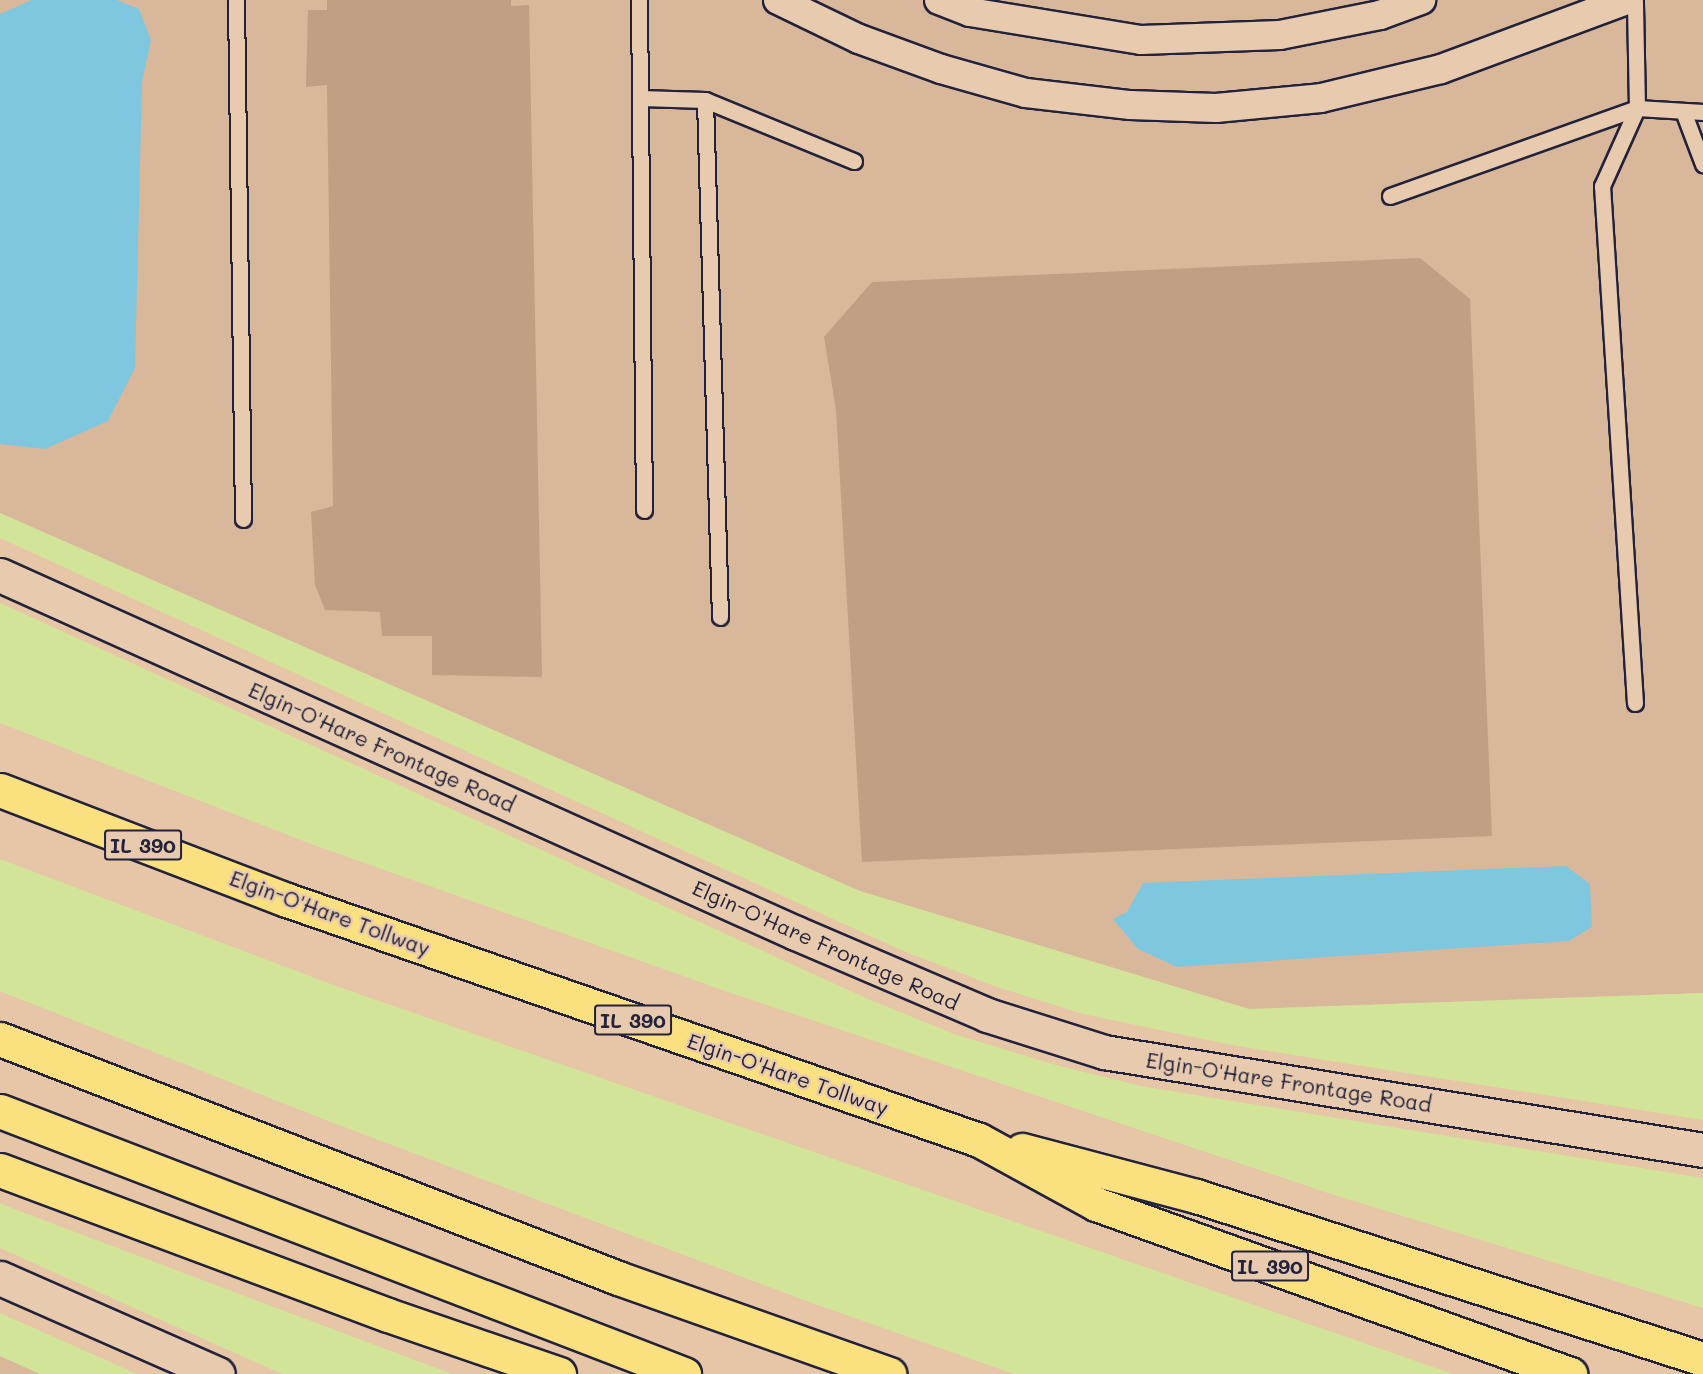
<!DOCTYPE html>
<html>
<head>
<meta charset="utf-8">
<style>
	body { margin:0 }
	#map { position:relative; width:1703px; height:1374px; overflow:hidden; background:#e7c6a7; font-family:Mali,sans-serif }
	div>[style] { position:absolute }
	.built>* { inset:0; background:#d8b79a }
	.green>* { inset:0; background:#d1e498 }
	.water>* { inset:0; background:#7fc7df }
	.building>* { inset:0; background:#c19f84 }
	.roads { filter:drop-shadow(2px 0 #22223b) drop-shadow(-2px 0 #22223b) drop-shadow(0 2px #22223b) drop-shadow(0 -2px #22223b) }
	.service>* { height:15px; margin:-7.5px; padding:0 7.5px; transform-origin:7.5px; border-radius:7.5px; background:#e8cbaf }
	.minor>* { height:28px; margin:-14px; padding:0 14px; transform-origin:14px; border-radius:14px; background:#e8cbaf }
	.secondary>* { height:33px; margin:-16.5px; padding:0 16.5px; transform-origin:16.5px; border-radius:16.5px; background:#e8cbaf }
	.motorway>* { height:33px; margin:-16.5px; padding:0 16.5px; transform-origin:16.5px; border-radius:16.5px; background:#fbe080 }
	span { translate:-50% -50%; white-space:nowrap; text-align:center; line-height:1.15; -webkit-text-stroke:5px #e8cbaf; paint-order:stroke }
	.shield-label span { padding:2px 4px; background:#e8cbaf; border:2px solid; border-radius:4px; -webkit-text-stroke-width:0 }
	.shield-label { font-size:20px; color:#22223b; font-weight:700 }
	.street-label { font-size:21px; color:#22223b }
</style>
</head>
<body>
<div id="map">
	<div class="built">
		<i style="clip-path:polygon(0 0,1703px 0,1703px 993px,1249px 1009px,860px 891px,0 513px)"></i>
		<i style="clip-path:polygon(0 1356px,40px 1374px,0 1374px)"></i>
	</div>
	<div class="green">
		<i style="clip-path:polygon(0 513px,860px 891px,1249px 1009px,1703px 993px,1703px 1120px,1237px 1046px,1083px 1014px,997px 987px,901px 950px,0 538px)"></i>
		<i style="clip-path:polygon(0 603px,868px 999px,954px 1034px,1052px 1064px,1141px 1086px,1703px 1178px,1703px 1308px,1331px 1194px,734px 994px,311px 844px,0 723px)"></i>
		<i style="clip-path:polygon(0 859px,336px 986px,1453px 1374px,1014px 1374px,809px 1302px,323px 1119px,0 991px)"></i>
		<i style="clip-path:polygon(0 1203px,14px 1209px,452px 1374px,282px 1374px,0 1248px)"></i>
		<i style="clip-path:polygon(0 1313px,137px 1374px,40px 1374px,0 1356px)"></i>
	</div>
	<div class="water">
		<i style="clip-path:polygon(32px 0,117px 0,139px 9px,151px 40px,142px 82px,135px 368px,108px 421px,45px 449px,0 444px,0 14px)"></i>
		<i style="clip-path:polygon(1566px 866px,1590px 884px,1592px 927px,1569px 941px,1177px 967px,1138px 949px,1113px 919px,1127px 912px,1143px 883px)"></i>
	</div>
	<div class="building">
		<i style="clip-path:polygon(327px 0,511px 0,511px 6px,529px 5px,542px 677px,432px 675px,432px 636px,382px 636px,380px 612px,325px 610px,315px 585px,311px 512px,333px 506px,327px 85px,306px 87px,308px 10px,327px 10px)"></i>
		<i style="clip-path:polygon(1420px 258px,1470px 299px,1492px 836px,862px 862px,836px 410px,824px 337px,872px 282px)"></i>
	</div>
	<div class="roads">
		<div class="service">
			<i style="left:236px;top:0;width:519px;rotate:89.23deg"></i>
			<i style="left:639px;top:0;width:510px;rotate:89.44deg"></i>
			<i style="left:640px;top:98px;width:65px;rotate:1.8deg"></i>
			<i style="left:705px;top:100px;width:161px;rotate:22.3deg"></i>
			<i style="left:705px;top:100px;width:517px;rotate:88.34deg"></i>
			<i style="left:1683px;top:111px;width:57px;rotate:69.3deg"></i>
			<i style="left:1390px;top:196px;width:262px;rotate:-19.6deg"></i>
			<i style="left:1637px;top:108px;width:66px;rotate:3.5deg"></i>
			<i style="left:1635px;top:703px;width:518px;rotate:-93.65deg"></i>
			<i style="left:1602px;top:186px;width:85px;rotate:-65.8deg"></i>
			<i style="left:1637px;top:108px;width:108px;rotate:-91.1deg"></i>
		</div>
		<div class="minor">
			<i style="left:778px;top:0;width:90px;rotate:25.7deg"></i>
			<i style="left:859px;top:39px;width:87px;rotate:20.1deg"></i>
			<i style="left:941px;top:69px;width:88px;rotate:15.8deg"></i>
			<i style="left:1026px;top:93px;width:105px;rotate:6.6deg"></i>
			<i style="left:1130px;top:105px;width:86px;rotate:2deg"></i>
			<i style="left:1216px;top:108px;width:105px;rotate:-5.4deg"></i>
			<i style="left:1321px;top:98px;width:123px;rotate:-13.6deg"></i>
			<i style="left:1441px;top:69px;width:198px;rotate:-20.4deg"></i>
			<i style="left:939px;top:0;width:33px;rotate:21deg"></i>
			<i style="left:970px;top:12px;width:173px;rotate:9.3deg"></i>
			<i style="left:1141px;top:40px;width:139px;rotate:-2.1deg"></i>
			<i style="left:1280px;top:35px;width:102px;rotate:-11.3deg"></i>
			<i style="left:1380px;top:15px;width:44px;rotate:-20.1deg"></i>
		</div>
		<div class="secondary">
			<i style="left:0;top:575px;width:873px;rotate:24.22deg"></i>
			<i style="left:796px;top:933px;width:208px;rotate:23.2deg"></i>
			<i style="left:987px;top:1015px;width:123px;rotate:17.5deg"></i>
			<i style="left:1104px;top:1052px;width:607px;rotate:9.29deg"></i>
			<i style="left:0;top:1278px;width:238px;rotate:23.8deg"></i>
		</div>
		<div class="motorway">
			<i style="left:0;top:790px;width:307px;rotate:21deg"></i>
			<i style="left:287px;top:900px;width:732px;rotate:19.13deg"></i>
			<i style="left:979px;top:1140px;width:133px;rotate:28.7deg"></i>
			<i style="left:1096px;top:1204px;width:504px;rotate:19.73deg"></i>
			<i style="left:0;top:1039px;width:663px;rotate:21.14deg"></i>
			<i style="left:618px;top:1278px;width:288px;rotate:19.5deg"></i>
			<i style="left:0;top:1111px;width:733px;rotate:21.03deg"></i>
			<i style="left:1022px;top:1150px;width:180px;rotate:14.8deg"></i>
			<i style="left:1196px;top:1196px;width:533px;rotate:17.82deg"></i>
			<i style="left:0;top:1170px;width:414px;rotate:20.5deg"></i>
			<i style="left:388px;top:1315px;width:181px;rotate:19deg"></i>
		</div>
	</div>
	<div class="shield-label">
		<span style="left:143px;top:845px">IL 390</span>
		<span style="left:633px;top:1020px">IL 390</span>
		<span style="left:1270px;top:1266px">IL 390</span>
	</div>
	<div class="street-label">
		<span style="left:382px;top:747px;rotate:24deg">Elgin-O'Hare Frontage Road</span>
		<span style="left:330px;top:913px;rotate:20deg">Elgin-O'Hare Tollway</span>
		<span style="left:826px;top:945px;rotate:24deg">Elgin-O'Hare Frontage Road</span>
		<span style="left:788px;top:1074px;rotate:19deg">Elgin-O'Hare Tollway</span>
		<span style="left:1289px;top:1082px;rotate:9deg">Elgin-O'Hare Frontage Road</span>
	</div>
</div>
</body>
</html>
